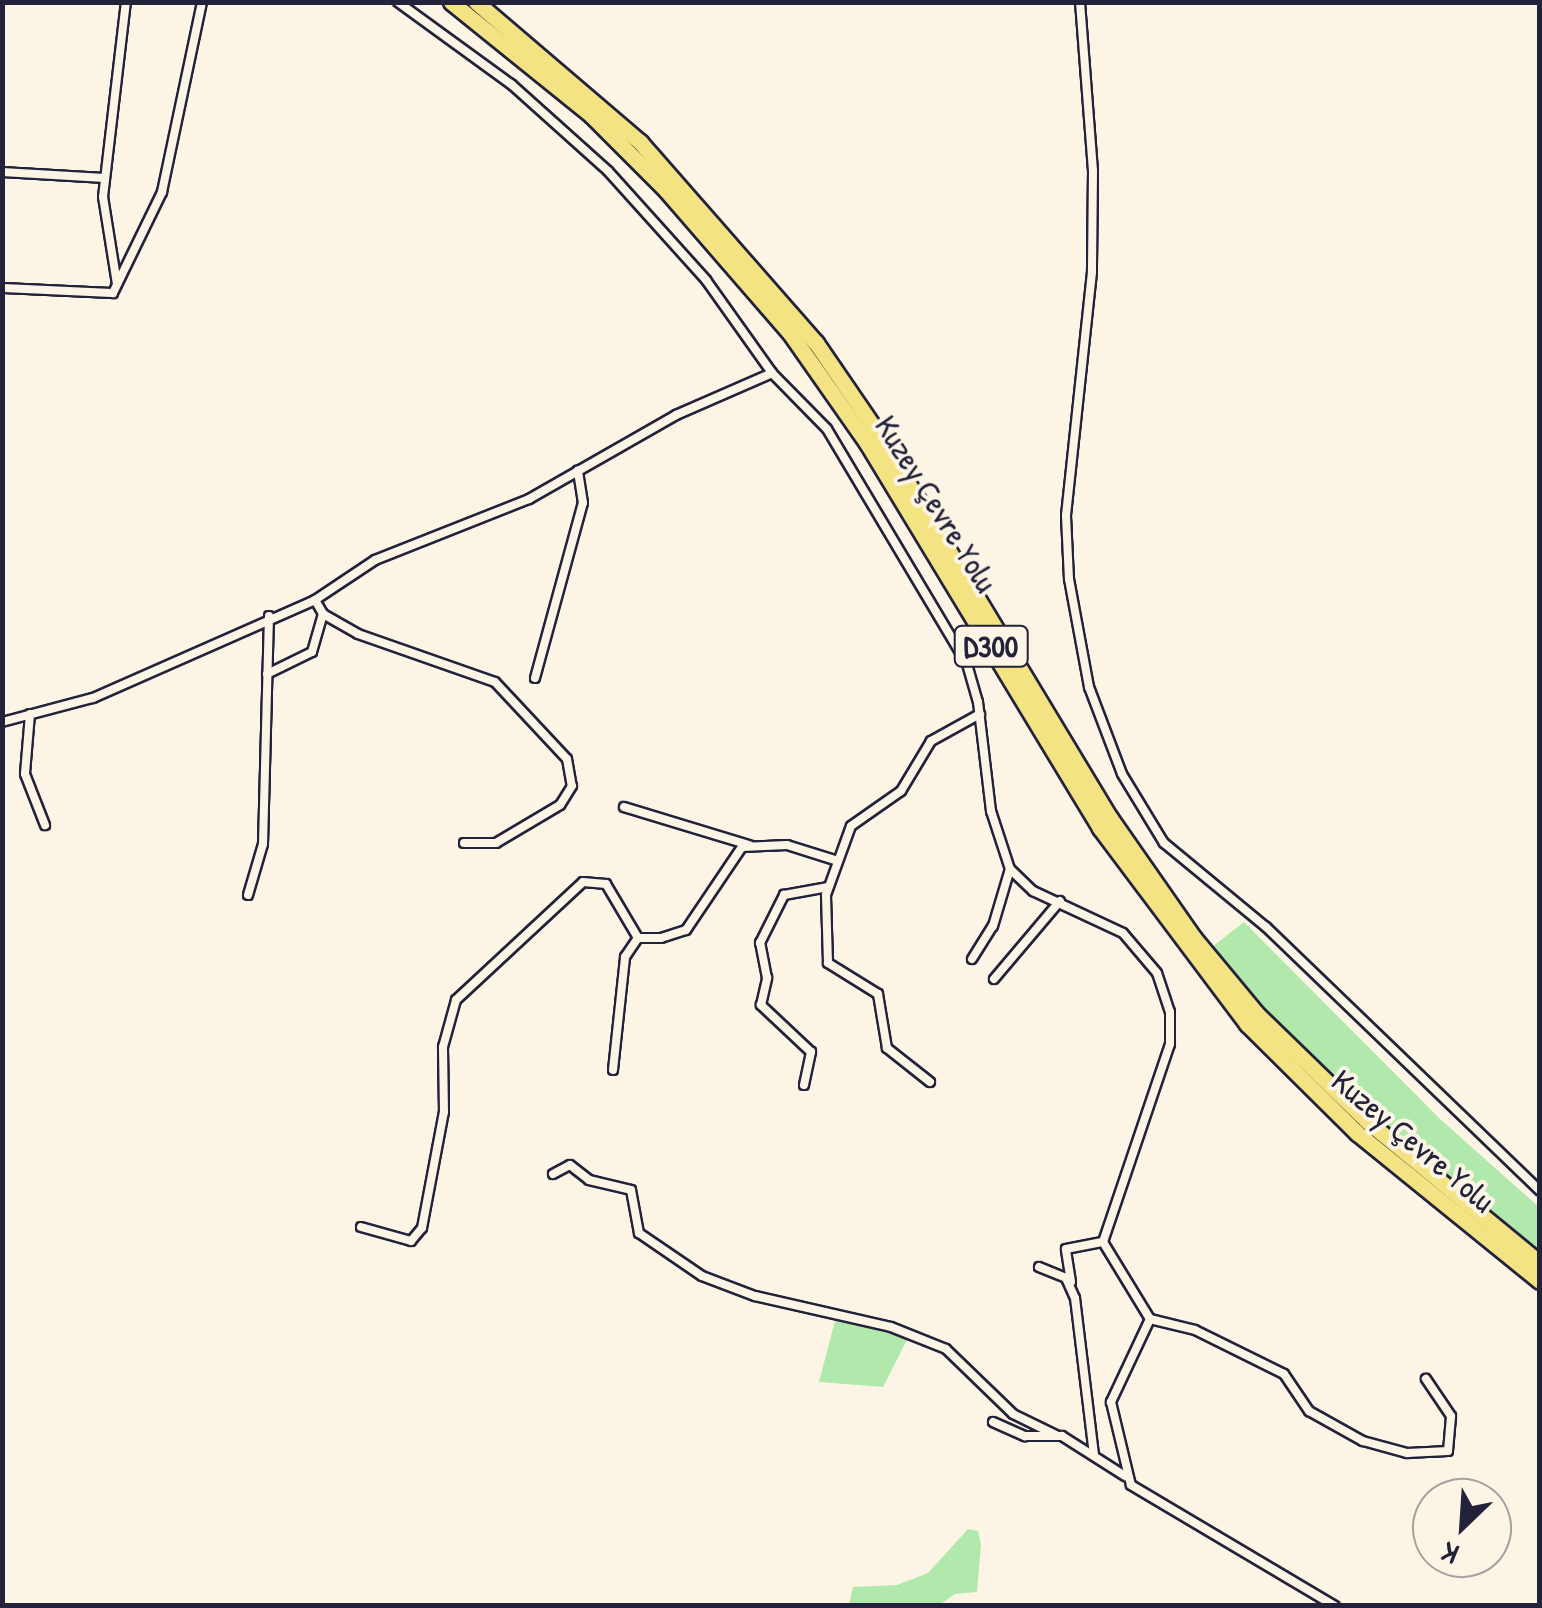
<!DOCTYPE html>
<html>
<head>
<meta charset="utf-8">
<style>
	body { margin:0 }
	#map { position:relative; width:1542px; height:1608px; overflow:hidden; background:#fcf5e5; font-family:"Patrick Hand",sans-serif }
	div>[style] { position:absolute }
	.green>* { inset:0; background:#b1e9ad }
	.roads { filter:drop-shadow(2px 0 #22223b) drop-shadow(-2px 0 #22223b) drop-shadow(0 2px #22223b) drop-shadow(0 -2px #22223b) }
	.street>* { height:8px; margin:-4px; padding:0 4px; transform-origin:4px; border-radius:4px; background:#fcf5e5 }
	.highway>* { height:15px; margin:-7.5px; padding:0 7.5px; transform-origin:7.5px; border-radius:7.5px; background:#f4e382 }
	span { translate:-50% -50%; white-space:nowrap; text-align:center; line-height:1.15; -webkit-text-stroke:8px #fcf5e5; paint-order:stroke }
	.shield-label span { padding:2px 8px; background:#fcf5e5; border:2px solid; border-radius:8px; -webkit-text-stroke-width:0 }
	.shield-label { font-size:30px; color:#22223b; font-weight:700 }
	.street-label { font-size:32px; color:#22223b }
	.frame { position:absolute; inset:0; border:5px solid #22223b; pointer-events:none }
	.north { position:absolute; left:1412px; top:1478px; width:100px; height:100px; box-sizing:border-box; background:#fcf5e5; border:2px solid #a5a1a1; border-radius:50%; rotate:205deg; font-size:28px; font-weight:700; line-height:40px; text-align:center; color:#22223b }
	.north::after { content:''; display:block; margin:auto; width:35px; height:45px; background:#22223b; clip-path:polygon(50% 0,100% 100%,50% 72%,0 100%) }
</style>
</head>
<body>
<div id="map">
	<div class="green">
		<i style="clip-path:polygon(1244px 922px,1439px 1118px,1539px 1207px,1539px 1255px,1360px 1107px,1300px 1047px,1212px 947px)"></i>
		<i style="clip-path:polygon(835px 1321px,909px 1336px,883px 1387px,819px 1382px)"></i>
		<i style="clip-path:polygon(968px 1529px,978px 1531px,981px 1545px,977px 1592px,955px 1594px,939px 1605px,849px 1605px,853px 1587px,897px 1585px,928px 1573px)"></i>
	</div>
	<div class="roads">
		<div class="street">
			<i style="left:398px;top:2px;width:140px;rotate:36deg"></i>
			<i style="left:511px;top:84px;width:130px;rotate:41.9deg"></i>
			<i style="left:608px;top:171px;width:147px;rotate:48deg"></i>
			<i style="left:706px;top:280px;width:114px;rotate:54.6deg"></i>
			<i style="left:772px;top:373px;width:78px;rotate:45.5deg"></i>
			<i style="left:827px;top:429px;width:274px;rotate:59.2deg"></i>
			<i style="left:967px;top:664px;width:40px;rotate:74deg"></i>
			<i style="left:978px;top:702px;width:110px;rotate:83.2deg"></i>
			<i style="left:991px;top:811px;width:61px;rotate:71.9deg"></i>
			<i style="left:1010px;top:869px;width:32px;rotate:44deg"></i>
			<i style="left:1033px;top:891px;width:99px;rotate:25deg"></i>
			<i style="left:1123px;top:933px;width:52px;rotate:49.6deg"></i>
			<i style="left:1157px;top:973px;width:41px;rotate:71.6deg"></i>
			<i style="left:1170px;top:1012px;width:32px;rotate:90deg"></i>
			<i style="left:1170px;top:1044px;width:209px;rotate:108.7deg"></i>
			<i style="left:1080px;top:2px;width:169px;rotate:85.6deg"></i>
			<i style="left:1093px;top:171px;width:101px;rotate:90.6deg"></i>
			<i style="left:1092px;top:272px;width:245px;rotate:96.1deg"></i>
			<i style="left:1066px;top:516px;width:63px;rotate:87.3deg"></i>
			<i style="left:1069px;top:579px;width:110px;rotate:79.5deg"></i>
			<i style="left:1089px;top:687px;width:93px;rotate:69.2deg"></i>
			<i style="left:1122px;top:774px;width:81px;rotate:58.7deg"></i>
			<i style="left:1164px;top:843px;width:132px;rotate:39.5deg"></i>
			<i style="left:1266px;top:927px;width:380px;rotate:43.9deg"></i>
			<i style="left:2px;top:172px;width:103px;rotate:3.3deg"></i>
			<i style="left:117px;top:284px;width:88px;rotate:-99.1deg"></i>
			<i style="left:103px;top:197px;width:196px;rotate:-83.3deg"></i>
			<i style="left:2px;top:288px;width:111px;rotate:2.6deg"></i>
			<i style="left:113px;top:293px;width:112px;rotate:-64.1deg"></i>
			<i style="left:162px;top:192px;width:194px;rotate:-78.1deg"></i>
			<i style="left:315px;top:600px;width:16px;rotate:60deg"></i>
			<i style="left:323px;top:614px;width:40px;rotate:29.7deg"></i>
			<i style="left:358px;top:634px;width:145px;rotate:19.3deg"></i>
			<i style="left:495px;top:682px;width:105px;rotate:46.9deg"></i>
			<i style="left:567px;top:759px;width:27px;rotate:80deg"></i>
			<i style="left:572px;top:786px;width:22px;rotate:122deg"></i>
			<i style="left:560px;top:805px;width:74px;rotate:149.3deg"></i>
			<i style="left:496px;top:843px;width:32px;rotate:180deg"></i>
			<i style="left:267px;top:674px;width:50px;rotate:-26.1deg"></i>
			<i style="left:312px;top:652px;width:40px;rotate:-74deg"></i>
			<i style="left:535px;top:678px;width:181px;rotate:-74.7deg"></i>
			<i style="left:583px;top:503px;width:33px;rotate:-99deg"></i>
			<i style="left:30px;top:714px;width:60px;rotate:94.8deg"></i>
			<i style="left:25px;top:774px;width:55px;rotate:68.6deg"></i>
			<i style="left:2px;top:722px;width:94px;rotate:-14.8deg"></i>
			<i style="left:93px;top:698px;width:243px;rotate:-23.8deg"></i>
			<i style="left:315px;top:600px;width:72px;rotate:-33.7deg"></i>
			<i style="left:375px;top:560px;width:166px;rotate:-21.6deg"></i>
			<i style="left:529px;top:499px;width:169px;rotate:-29.7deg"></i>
			<i style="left:676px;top:415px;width:105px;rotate:-23.6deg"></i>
			<i style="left:624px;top:807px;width:131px;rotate:16.9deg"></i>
			<i style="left:248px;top:895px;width:53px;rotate:-73.6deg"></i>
			<i style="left:263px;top:844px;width:228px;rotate:-88.5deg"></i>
			<i style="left:972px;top:959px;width:39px;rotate:-58deg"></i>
			<i style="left:993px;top:926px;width:59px;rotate:-73.4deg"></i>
			<i style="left:994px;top:979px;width:102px;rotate:-49.8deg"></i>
			<i style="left:613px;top:1070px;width:114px;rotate:-83.9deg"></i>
			<i style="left:625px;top:957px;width:23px;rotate:-56deg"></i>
			<i style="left:930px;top:1082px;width:55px;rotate:-141.7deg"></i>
			<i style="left:887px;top:1048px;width:55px;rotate:-99.5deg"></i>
			<i style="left:878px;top:994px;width:59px;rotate:-148.2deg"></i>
			<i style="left:828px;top:963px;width:68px;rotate:-91.7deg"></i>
			<i style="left:826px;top:895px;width:73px;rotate:-70.1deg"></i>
			<i style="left:851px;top:826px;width:61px;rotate:-35deg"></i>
			<i style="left:901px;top:791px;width:58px;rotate:-59deg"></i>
			<i style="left:931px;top:741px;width:56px;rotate:-28.9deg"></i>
			<i style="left:804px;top:1085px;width:34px;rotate:-78deg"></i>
			<i style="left:811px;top:1052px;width:69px;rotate:-136.8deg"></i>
			<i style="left:761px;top:1005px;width:28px;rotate:-77deg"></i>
			<i style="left:767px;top:978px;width:36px;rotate:-101deg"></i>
			<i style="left:760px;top:943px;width:54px;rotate:-63.4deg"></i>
			<i style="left:784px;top:895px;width:45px;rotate:-10.3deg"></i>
			<i style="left:553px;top:1174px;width:19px;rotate:-28deg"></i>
			<i style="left:570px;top:1165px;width:24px;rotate:38deg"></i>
			<i style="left:589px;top:1180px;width:43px;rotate:13.4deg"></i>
			<i style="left:631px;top:1190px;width:44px;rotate:79.5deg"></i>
			<i style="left:639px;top:1233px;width:76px;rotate:34.3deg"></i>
			<i style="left:702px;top:1276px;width:57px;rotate:20.7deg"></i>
			<i style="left:755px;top:1296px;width:139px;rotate:12.8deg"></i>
			<i style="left:891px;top:1327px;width:59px;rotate:21.8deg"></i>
			<i style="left:946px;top:1349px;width:93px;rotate:44.1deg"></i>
			<i style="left:1013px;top:1414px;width:48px;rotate:26deg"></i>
			<i style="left:361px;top:1227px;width:52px;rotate:15.6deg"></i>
			<i style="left:411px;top:1241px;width:17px;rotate:-50deg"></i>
			<i style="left:422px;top:1228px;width:118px;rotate:-79.3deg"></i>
			<i style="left:444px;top:1112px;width:65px;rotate:-90.9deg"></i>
			<i style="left:443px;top:1047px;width:49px;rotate:-74.5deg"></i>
			<i style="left:456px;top:1000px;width:173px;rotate:-42.9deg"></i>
			<i style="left:583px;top:882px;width:23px;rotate:5deg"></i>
			<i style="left:606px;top:884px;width:63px;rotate:59.3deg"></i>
			<i style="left:638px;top:938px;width:23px"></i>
			<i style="left:661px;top:938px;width:26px;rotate:-18deg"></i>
			<i style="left:686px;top:930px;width:100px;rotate:-56deg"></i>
			<i style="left:742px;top:847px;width:45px;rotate:-2.5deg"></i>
			<i style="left:787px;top:845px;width:53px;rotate:17.4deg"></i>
			<i style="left:1103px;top:1242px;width:90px;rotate:58.6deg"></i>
			<i style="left:1150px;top:1319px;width:46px;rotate:13.7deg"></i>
			<i style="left:1195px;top:1330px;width:99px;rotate:26.3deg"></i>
			<i style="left:1284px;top:1374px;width:45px;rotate:56deg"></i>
			<i style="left:1309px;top:1411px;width:62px;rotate:29.1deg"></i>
			<i style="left:1363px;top:1441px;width:46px;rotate:15.3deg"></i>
			<i style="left:1407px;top:1453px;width:41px;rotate:-2.8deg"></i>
			<i style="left:1448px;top:1451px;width:35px;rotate:-85deg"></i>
			<i style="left:1451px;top:1416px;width:45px;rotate:-124deg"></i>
			<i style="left:1039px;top:1267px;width:29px;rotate:22deg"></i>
			<i style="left:1066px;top:1278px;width:22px;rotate:66deg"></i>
			<i style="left:1075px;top:1298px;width:159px;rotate:83.1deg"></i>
			<i style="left:1071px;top:1282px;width:33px;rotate:-99deg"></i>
			<i style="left:1066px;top:1249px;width:38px;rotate:-11deg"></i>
			<i style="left:1150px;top:1319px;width:92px;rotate:115.2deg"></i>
			<i style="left:1111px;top:1402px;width:85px;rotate:76.5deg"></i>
			<i style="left:1131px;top:1485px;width:237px;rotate:30.7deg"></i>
			<i style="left:993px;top:1422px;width:35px;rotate:24deg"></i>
			<i style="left:1025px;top:1436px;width:37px"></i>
			<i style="left:1062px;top:1436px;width:75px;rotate:32.4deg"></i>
		</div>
		<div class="highway">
			<i style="left:451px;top:2px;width:180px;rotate:38.9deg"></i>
			<i style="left:591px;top:115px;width:106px;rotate:45deg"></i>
			<i style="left:666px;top:190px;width:189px;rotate:49.1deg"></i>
			<i style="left:790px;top:333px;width:134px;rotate:55deg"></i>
			<i style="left:867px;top:443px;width:450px;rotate:58.8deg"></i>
			<i style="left:1100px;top:828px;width:245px;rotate:53.1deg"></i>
			<i style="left:1247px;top:1024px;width:155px;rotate:44.7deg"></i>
			<i style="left:1357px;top:1133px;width:235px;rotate:39deg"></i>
			<i style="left:476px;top:2px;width:216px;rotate:40.5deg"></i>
			<i style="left:640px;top:142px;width:267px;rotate:48.8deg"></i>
			<i style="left:816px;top:343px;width:108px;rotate:55.6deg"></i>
			<i style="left:877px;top:432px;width:451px;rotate:58.9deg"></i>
			<i style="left:1110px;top:818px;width:145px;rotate:55.1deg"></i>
			<i style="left:1193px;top:937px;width:100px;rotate:50.3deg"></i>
			<i style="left:1257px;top:1014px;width:153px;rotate:44.2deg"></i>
			<i style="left:1367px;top:1121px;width:224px;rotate:39.4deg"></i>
		</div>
	</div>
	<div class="shield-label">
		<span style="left:991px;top:646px">D300</span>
	</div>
	<div class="street-label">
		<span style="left:936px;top:504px;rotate:58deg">Kuzey Çevre Yolu</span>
		<span style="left:1413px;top:1141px;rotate:40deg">Kuzey Çevre Yolu</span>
	</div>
	<div class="frame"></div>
	<div class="north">K</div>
</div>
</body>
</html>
